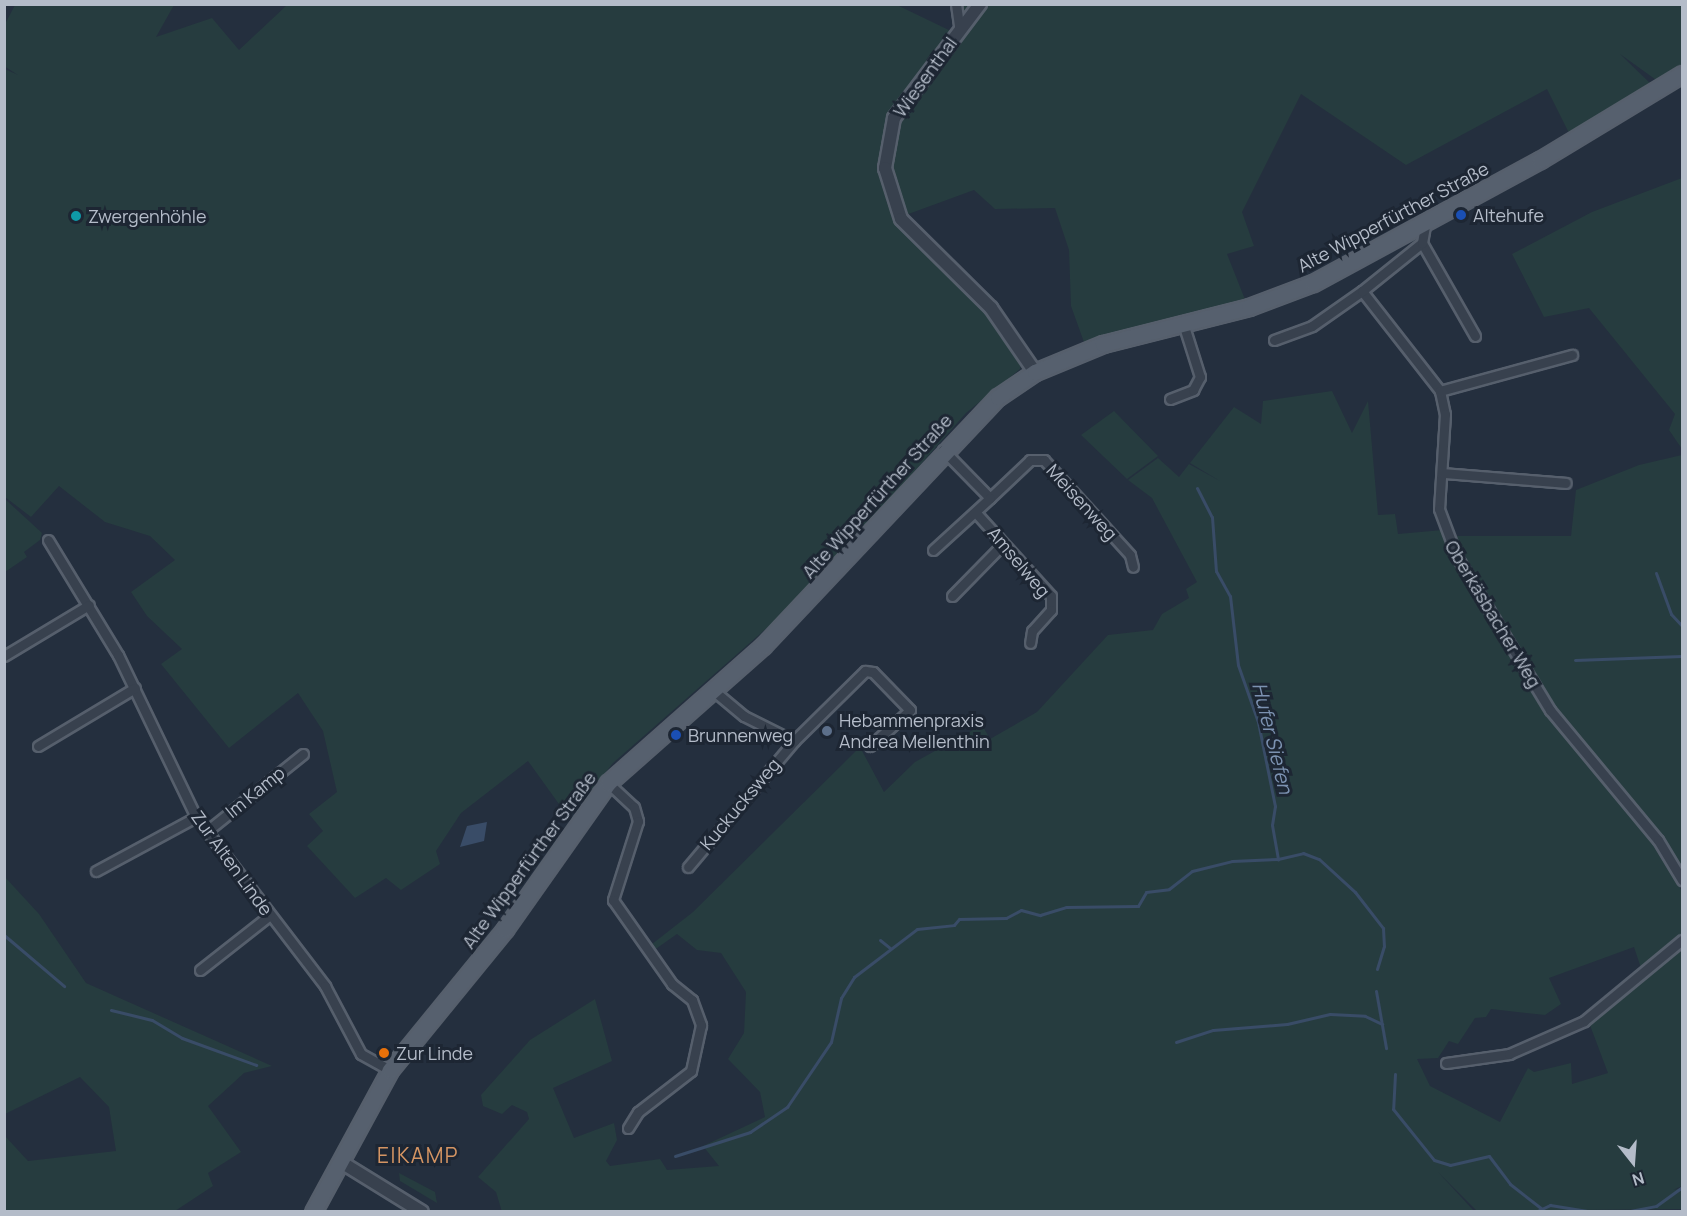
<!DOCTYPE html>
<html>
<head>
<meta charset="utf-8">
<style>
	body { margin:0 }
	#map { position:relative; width:1687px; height:1216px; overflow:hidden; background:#242f3e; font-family:Manrope,sans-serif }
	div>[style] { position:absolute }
	.green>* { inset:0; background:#263c3f }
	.water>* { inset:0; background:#394c67 }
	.stream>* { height:3px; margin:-1.5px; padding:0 1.5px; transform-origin:1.5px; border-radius:1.5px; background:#394c67 }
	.roads { filter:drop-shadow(2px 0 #565f6c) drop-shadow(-2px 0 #565f6c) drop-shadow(0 2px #565f6c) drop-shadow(0 -2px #565f6c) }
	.minor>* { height:9px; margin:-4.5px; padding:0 4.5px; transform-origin:4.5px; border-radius:4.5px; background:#38414e }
	.tertiary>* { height:12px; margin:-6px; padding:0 6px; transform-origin:6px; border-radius:6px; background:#38414e }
	.primary>* { height:15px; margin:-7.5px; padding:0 7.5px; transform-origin:7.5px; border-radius:7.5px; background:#56606e }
	.dots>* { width:16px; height:16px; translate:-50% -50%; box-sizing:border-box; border:3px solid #1d2633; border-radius:50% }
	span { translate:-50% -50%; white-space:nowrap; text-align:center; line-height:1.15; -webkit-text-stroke:6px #1d2633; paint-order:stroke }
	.street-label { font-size:18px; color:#b4bcc9 }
	.poi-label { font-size:18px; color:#b4bcc9 }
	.left { translate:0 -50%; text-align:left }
	.water-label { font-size:20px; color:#7c92b1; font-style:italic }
	.quarter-label { font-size:21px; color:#d59563; letter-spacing:1.5px }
	.frame { position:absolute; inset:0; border:6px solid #b4bcc9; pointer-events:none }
	.north { position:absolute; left:1603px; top:1132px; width:60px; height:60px; -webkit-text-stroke:4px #1d2633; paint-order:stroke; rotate:163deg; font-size:16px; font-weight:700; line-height:24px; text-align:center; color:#b4bcc9 }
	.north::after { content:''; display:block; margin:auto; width:21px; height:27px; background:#b4bcc9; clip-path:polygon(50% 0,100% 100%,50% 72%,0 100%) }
</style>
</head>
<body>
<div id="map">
	<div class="green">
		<i style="clip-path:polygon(15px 5px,174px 5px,156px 37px,212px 18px,239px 50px,287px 5px,899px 6px,953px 32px,890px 117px,881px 171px,887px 203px,898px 222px,989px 309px,1022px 360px,1020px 369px,966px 413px,808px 592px,613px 763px,569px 818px,528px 761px,461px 813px,436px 851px,440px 864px,401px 890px,386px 878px,355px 898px,307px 846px,323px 831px,309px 814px,337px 792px,323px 731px,298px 693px,229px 748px,161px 664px,182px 649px,147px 616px,131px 592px,175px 560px,150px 536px,105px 522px,59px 486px,31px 517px,5px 497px,5px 69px,18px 75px,4px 66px,5px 24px)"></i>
		<i style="clip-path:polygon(957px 5px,1682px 5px,1682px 67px,1659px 82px,1620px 54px,1653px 86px,1570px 135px,1547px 89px,1406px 165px,1301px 94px,1242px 212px,1254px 246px,1227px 254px,1246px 302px,1085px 345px,1071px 306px,1069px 250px,1055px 208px,995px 209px,974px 190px,903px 216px,889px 170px,897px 121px,960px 31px)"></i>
		<i style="clip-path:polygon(1682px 178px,1682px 449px,1669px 430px,1675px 414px,1589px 308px,1544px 317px,1512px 254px,1592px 212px)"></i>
		<i style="clip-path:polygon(1332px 391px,1352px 433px,1368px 401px,1378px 515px,1395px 514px,1398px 534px,1443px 530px,1447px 536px,1571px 536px,1576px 490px,1639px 465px,1682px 455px,1682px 869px,1656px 841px,1682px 892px,1682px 937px,1643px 974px,1634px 947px,1549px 978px,1561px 1004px,1545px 1015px,1491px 1009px,1486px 1017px,1475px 1018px,1458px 1044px,1449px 1041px,1438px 1058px,1417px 1059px,1430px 1086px,1500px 1122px,1528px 1068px,1534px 1072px,1571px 1063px,1572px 1084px,1608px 1073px,1588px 1020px,1682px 943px,1682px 1186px,1673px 1190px,1682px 1188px,1682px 1209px,1477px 1211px,1438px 1172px,1474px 1211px,502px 1212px,496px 1192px,478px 1177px,529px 1119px,527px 1112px,512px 1105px,502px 1114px,483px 1106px,481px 1095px,530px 1040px,595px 999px,612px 1061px,553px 1088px,574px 1138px,614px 1123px,617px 1140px,606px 1161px,610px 1166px,660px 1159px,667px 1170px,719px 1166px,703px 1146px,765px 1117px,760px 1092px,728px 1059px,744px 1033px,746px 992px,721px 953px,697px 950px,677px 934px,650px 953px,647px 948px,693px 912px,860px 747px,884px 792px,915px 762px,982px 725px,990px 739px,1037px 712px,1108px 635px,1153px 630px,1162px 614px,1189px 598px,1186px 589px,1197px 582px,1152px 498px,1128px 480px,1158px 458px,1179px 477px,1189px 464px,1220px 481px,1190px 463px,1234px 407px,1261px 424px,1263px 401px)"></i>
		<i style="clip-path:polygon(1114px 411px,1158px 456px,1127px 479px,1081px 435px)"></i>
		<i style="clip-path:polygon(5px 499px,42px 533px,40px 540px,24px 552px,27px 557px,5px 572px)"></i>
		<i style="clip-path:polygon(4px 876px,39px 914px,86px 983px,272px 1066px,244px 1073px,208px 1106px,241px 1152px,208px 1173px,213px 1186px,175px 1211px,5px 1211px,5px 1136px,28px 1161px,116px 1151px,109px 1107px,80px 1077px,5px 1114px)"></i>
		<i style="clip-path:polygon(399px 1173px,435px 1192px,437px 1203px,400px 1181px)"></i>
	</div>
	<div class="water">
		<i style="clip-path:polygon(487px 822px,484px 841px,460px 847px,467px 826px)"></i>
	</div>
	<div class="stream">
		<i style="left:1197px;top:488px;width:33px;rotate:63deg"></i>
		<i style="left:1212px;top:517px;width:54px;rotate:85.8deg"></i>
		<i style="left:1216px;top:571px;width:29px;rotate:61deg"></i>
		<i style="left:1230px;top:596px;width:69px;rotate:83.4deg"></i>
		<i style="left:1238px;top:665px;width:60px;rotate:70.7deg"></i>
		<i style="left:1258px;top:722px;width:86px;rotate:78.6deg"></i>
		<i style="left:1275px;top:806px;width:19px;rotate:99deg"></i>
		<i style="left:1272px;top:825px;width:35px;rotate:80deg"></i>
		<i style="left:1278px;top:859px;width:26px;rotate:-13deg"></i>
		<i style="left:1303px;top:853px;width:17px;rotate:21deg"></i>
		<i style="left:1319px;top:859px;width:49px;rotate:42.5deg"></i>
		<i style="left:1355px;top:892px;width:46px;rotate:52.1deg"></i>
		<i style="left:1383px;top:928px;width:18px;rotate:87deg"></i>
		<i style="left:1384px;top:946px;width:24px;rotate:107deg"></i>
		<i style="left:1656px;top:573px;width:44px;rotate:69.9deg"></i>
		<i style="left:1671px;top:614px;width:16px;rotate:47deg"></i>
		<i style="left:1575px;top:660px;width:107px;rotate:-2.1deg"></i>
		<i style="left:4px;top:935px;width:79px;rotate:40.4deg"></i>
		<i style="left:880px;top:940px;width:13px;rotate:39deg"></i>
		<i style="left:1376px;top:991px;width:58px;rotate:80deg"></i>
		<i style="left:111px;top:1010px;width:42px;rotate:13.7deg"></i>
		<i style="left:152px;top:1020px;width:35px;rotate:31deg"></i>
		<i style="left:182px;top:1038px;width:79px;rotate:20deg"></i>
		<i style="left:1176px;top:1042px;width:39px;rotate:-18deg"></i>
		<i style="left:1213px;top:1030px;width:74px;rotate:-4.6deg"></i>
		<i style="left:1287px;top:1024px;width:44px;rotate:-13.1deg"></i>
		<i style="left:1330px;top:1014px;width:35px;rotate:3deg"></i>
		<i style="left:1365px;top:1016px;width:19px;rotate:25deg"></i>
		<i style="left:1395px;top:1074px;width:35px;rotate:93deg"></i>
		<i style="left:1393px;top:1109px;width:65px;rotate:51.2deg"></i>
		<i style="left:1434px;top:1160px;width:17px;rotate:17deg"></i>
		<i style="left:1450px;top:1165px;width:40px;rotate:-13deg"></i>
		<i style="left:1489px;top:1156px;width:35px;rotate:53deg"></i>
		<i style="left:1510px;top:1184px;width:39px;rotate:38deg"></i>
		<i style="left:675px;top:1156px;width:79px;rotate:-17.7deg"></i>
		<i style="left:750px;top:1132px;width:45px;rotate:-34deg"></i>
		<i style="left:787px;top:1107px;width:78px;rotate:-55.9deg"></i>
		<i style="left:831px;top:1042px;width:45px;rotate:-77.2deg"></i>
		<i style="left:841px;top:998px;width:25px;rotate:-58deg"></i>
		<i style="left:854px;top:977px;width:79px;rotate:-37.3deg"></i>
		<i style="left:917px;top:929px;width:37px;rotate:-6deg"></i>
		<i style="left:954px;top:925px;width:8px;rotate:-50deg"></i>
		<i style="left:959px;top:919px;width:47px;rotate:-1.2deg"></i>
		<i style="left:1006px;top:918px;width:17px;rotate:-28deg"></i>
		<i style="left:1021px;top:910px;width:20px;rotate:15deg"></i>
		<i style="left:1040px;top:915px;width:27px;rotate:-17deg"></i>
		<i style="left:1066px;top:907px;width:72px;rotate:-0.8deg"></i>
		<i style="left:1138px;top:906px;width:16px;rotate:-60deg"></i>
		<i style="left:1146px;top:892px;width:23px;rotate:-7deg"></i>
		<i style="left:1169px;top:889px;width:29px;rotate:-38deg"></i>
		<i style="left:1192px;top:871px;width:41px;rotate:-14deg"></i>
		<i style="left:1232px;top:861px;width:46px;rotate:-2.5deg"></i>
		<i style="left:1535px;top:1212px;width:17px;rotate:-25deg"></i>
		<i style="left:1550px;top:1205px;width:44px;rotate:9.2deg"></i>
		<i style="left:1625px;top:1212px;width:32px;rotate:-11deg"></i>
		<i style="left:1656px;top:1206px;width:32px;rotate:-36deg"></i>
	</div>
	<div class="roads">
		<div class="minor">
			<i style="left:956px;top:4px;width:27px;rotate:82deg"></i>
			<i style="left:1422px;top:243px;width:107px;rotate:60.3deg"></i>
			<i style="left:1362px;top:291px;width:127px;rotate:52deg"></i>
			<i style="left:1440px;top:391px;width:24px;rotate:78deg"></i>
			<i style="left:1445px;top:414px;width:95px;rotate:93.6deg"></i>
			<i style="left:1439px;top:509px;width:51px;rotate:69.4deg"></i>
			<i style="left:1457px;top:557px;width:179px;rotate:58.7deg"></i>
			<i style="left:1550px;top:710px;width:169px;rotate:50.3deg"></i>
			<i style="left:1658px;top:840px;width:47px;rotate:59deg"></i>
			<i style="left:1274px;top:340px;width:40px;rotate:-20.2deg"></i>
			<i style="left:1312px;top:326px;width:61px;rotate:-35deg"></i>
			<i style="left:1362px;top:291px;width:77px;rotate:-38.7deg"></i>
			<i style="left:1422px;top:243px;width:22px;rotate:-80deg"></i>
			<i style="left:1440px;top:391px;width:137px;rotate:-15.3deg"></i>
			<i style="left:1170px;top:399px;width:25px;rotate:-21deg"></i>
			<i style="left:1193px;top:390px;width:15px;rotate:-62deg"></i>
			<i style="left:1200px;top:377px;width:57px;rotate:-107.5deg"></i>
			<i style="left:943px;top:450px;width:67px;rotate:45.6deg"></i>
			<i style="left:990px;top:498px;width:55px;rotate:-43.5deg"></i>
			<i style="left:1030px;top:460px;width:14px"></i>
			<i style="left:1044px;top:460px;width:128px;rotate:47.8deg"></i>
			<i style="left:1130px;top:555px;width:12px;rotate:76deg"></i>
			<i style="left:1443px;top:473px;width:123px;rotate:4.6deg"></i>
			<i style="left:977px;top:514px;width:110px;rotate:47.9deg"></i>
			<i style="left:1051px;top:596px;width:14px;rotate:90deg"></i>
			<i style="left:1051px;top:610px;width:28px;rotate:132deg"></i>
			<i style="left:1032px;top:631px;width:12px;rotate:99deg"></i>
			<i style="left:48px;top:540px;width:135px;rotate:58.7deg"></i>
			<i style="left:118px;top:655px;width:180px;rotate:64.3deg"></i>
			<i style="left:196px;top:817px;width:213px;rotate:52.6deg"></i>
			<i style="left:325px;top:986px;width:77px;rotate:62.1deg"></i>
			<i style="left:361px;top:1054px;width:33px;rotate:29deg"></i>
			<i style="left:933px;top:550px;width:77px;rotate:-42.4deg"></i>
			<i style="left:952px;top:596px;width:73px;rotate:-45.6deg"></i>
			<i style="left:4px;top:656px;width:99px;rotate:-31deg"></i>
			<i style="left:714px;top:691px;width:39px;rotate:40deg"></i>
			<i style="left:744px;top:716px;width:56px;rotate:26.6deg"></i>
			<i style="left:794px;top:741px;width:100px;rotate:-44.6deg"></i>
			<i style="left:865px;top:671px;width:8px;rotate:7deg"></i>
			<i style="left:873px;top:672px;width:53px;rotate:45.8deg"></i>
			<i style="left:910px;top:710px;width:54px;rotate:138deg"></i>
			<i style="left:38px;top:746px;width:113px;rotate:-30.9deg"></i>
			<i style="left:608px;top:783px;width:35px;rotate:43deg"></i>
			<i style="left:634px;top:807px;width:15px;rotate:74deg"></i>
			<i style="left:638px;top:821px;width:83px;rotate:107.6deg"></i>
			<i style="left:613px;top:900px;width:103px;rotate:54.9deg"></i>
			<i style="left:672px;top:984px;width:26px;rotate:39deg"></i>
			<i style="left:692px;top:1000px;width:27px;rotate:70deg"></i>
			<i style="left:701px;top:1025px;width:47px;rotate:102.3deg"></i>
			<i style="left:691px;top:1071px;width:67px;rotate:142.3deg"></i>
			<i style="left:638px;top:1112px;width:19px;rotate:122deg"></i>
			<i style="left:207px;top:831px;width:123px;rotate:-38.7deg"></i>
			<i style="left:688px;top:867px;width:165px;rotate:-49.9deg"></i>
			<i style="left:96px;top:871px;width:114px;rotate:-28.4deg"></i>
			<i style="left:200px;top:970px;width:89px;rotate:-38.2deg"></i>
			<i style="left:1446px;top:1063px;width:64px;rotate:-8.1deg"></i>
			<i style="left:1509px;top:1054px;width:82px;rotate:-23.7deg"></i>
			<i style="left:1584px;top:1021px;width:127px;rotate:-39.6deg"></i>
		</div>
		<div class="tertiary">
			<i style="left:980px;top:4px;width:143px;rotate:127deg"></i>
			<i style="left:894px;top:118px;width:51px;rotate:100.2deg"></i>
			<i style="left:885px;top:168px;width:53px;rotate:72.6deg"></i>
			<i style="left:901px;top:219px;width:127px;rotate:44.7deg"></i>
			<i style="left:991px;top:308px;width:78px;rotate:55.5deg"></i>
			<i style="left:341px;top:1162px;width:95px;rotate:31.7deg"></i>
		</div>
		<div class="primary">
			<i style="left:313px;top:1212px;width:162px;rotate:-61.5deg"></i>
			<i style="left:390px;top:1070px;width:182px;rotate:-50.8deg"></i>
			<i style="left:505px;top:929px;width:179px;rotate:-54.8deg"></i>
			<i style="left:608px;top:783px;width:207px;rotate:-41.5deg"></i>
			<i style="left:763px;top:646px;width:342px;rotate:-46.7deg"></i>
			<i style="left:998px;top:397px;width:45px;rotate:-34deg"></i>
			<i style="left:1035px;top:372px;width:74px;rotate:-22.4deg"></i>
			<i style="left:1103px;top:344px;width:151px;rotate:-14.2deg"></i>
			<i style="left:1249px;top:307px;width:68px;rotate:-20.6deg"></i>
			<i style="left:1313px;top:283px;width:258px;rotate:-28.5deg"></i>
			<i style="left:1540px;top:160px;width:166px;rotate:-31.2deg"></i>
		</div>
	</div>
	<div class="dots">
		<i style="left:1461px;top:215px;background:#1a4fb4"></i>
		<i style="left:76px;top:216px;background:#0f9aa8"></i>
		<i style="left:827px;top:731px;background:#5c6f8a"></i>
		<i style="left:676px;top:735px;background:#1a4fb4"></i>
		<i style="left:384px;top:1053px;background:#e8710a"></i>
	</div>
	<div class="street-label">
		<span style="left:925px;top:77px;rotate:-54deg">Wiesenthal</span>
		<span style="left:1393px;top:217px;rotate:-28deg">Alte Wipperfürther Straße</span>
		<span style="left:877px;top:496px;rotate:-48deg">Alte Wipperfürther Straße</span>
		<span style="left:1082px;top:502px;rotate:48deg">Meisenweg</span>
		<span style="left:1019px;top:562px;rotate:50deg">Amselweg</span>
		<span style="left:1493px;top:614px;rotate:59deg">Oberkäsbacher Weg</span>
		<span style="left:255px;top:792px;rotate:-39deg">Im Kamp</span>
		<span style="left:740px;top:804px;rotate:-50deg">Kuckucksweg</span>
		<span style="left:529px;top:860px;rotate:-54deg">Alte Wipperfürther Straße</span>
		<span style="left:232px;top:863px;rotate:54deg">Zur Alten Linde</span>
	</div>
	<div class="poi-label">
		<span class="left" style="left:1473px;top:215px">Altehufe</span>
		<span class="left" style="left:88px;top:216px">Zwergenhöhle</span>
		<span class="left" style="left:839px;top:731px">Hebammenpraxis<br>Andrea Mellenthin</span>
		<span class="left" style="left:688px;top:735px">Brunnenweg</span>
		<span class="left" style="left:396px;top:1053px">Zur Linde</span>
	</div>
	<div class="water-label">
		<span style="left:1273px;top:738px;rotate:76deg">Hufer Siefen</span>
	</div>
	<div class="quarter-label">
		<span style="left:418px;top:1155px">EIKAMP</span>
	</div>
	<div class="frame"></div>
	<div class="north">N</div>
</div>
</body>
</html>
